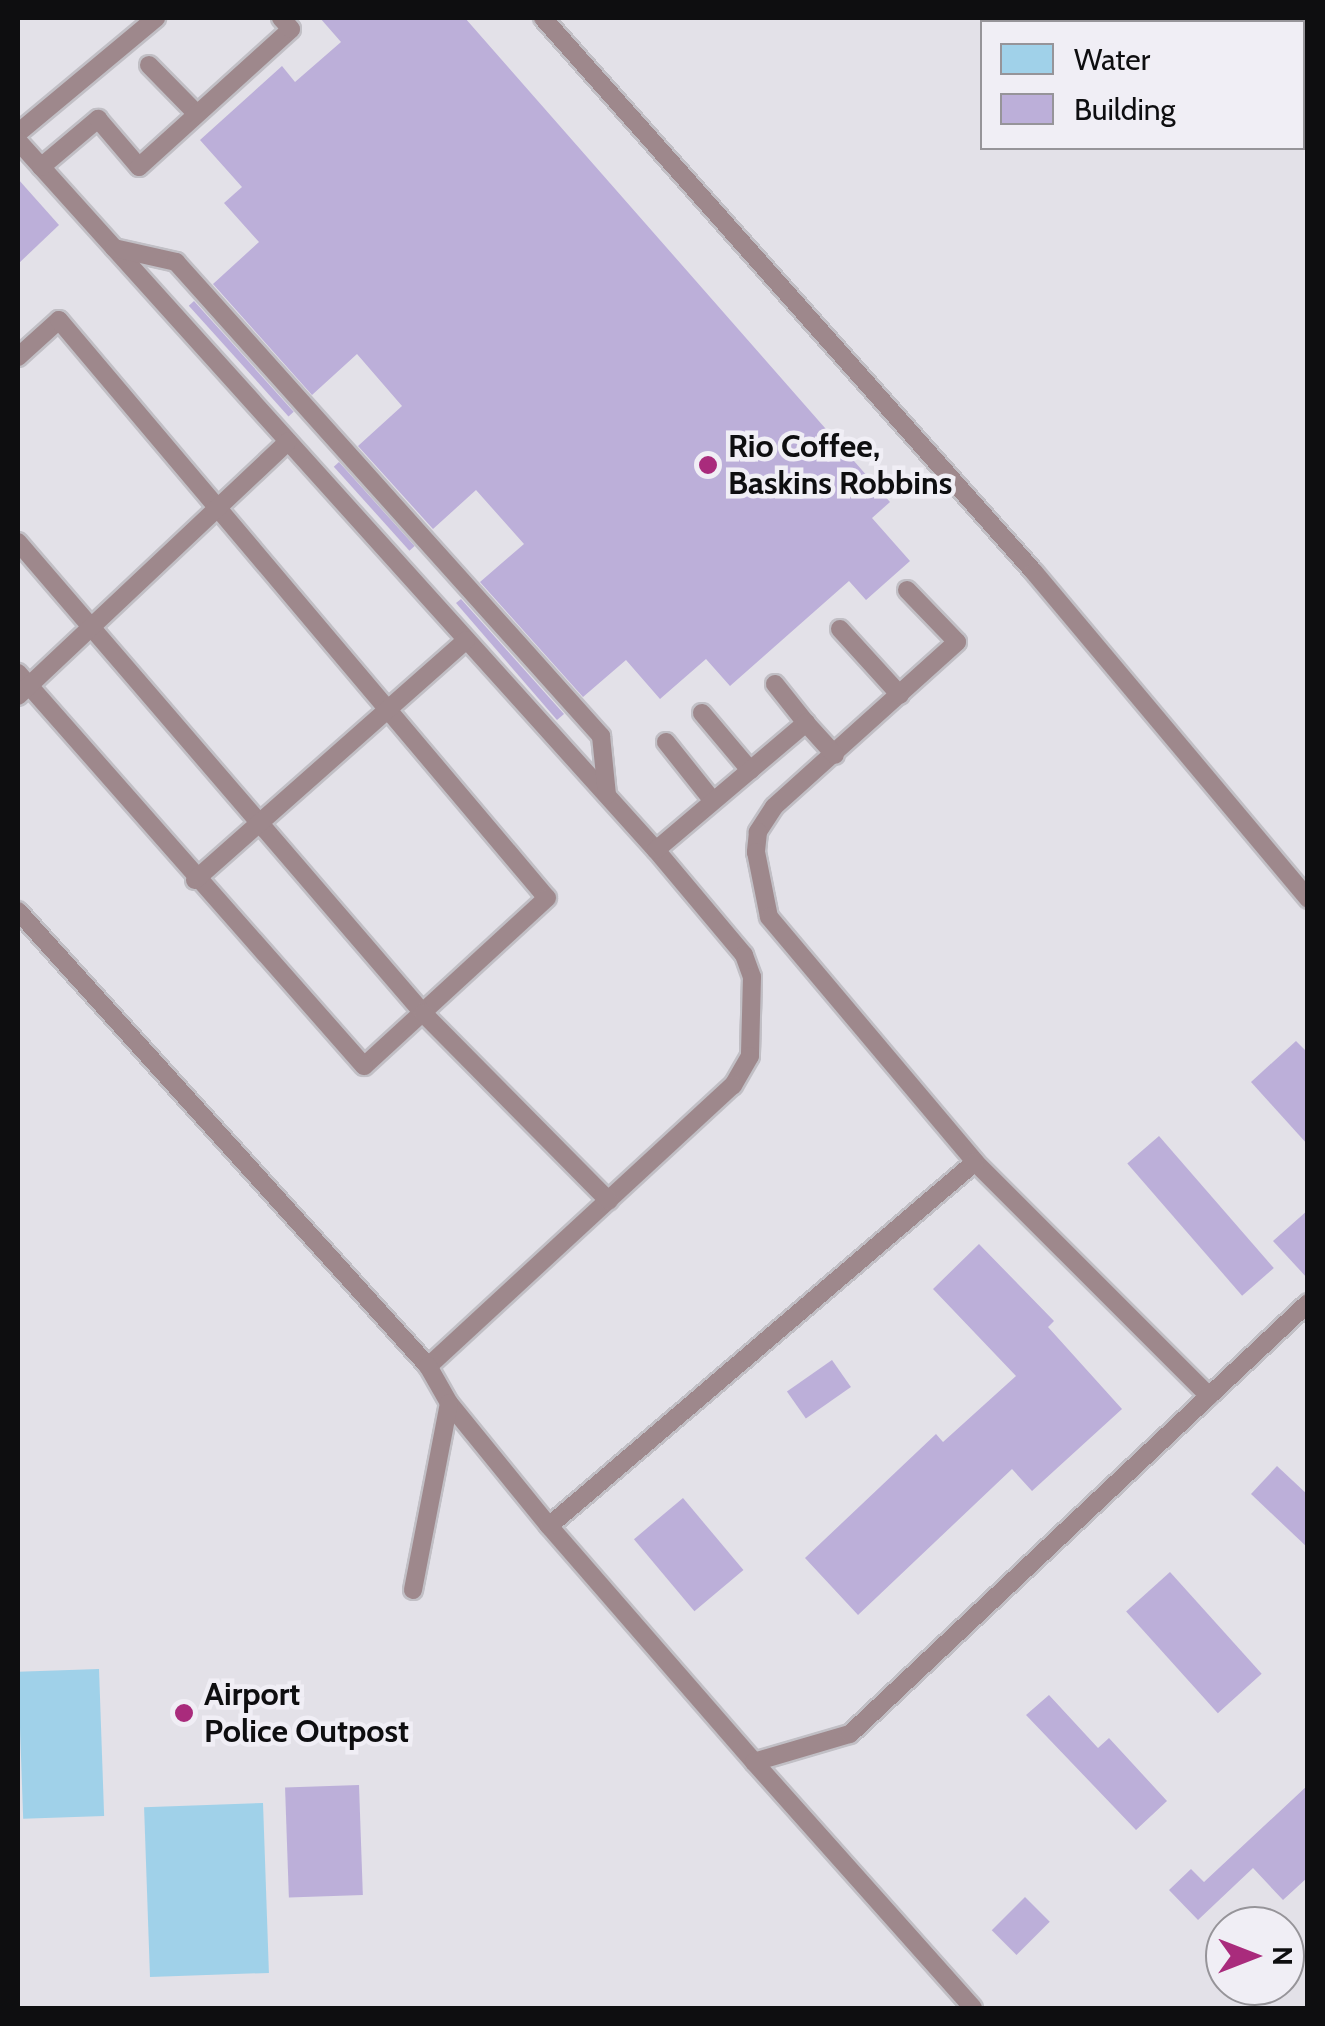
<!DOCTYPE html>
<html>
<head>
<meta charset="utf-8">
<style>
	body { margin:0 }
	#map { position:relative; width:1325px; height:2026px; overflow:hidden; background:#e3e1e8; font-family:Cabin,sans-serif }
	div>[style] { position:absolute }
	.water>* { inset:0; background:#a0d1e9; transform-origin:0 0 }
	.building>* { inset:0; background:#bcafd9; transform-origin:0 0 }
	.roads { filter:drop-shadow(2px 0 #c1bfc5) drop-shadow(-2px 0 #c1bfc5) drop-shadow(0 2px #c1bfc5) drop-shadow(0 -2px #c1bfc5) }
	.lane>* { height:18px; margin:-9px; padding:0 9px; transform-origin:9px; border-radius:9px; background:#9e888c }
	.dots>* { width:28px; height:28px; translate:-50% -50%; box-sizing:border-box; border:5px solid #f0eef5; border-radius:50% }
	span { translate:-50% -50%; white-space:nowrap; text-align:center; line-height:1.15; -webkit-text-stroke:9px #f0eef5; paint-order:stroke }
	.poi-label { font-size:32px; color:#0e0e10; font-weight:700 }
	.left { translate:0 -50%; text-align:left }
	.frame { position:absolute; inset:0; border:20px solid #0e0e10; pointer-events:none }
	.legend { position:absolute; left:980px; top:20px; width:325px; height:130px; box-sizing:border-box; background:#f0eef5; border:2px solid #969499; margin:0; padding:12px 18px; list-style:none; font-size:30px; color:#0e0e10 }
	.legend li { display:flex; align-items:center; gap:20px; height:50px }
	.legend b { width:50px; border:2px solid #969499 }
	.north { position:absolute; left:1205px; top:1906px; width:100px; height:100px; box-sizing:border-box; background:#f0eef5; border:2px solid #969499; border-radius:50%; rotate:90deg; font-size:28px; font-weight:700; line-height:40px; text-align:center; color:#0e0e10 }
	.north::after { content:''; display:block; margin:auto; width:35px; height:45px; background:#a92b7c; clip-path:polygon(50% 0,100% 100%,50% 72%,0 100%) }
</style>
</head>
<body>
<div id="map">
	<div class="water">
		<i style="left:99px;top:1669px;width:147px;height:81px;rotate:88deg"></i>
		<i style="left:263px;top:1803px;width:170px;height:119px;rotate:88deg"></i>
	</div>
	<div class="building">
		<i style="clip-path:polygon(320px 18px,465px 18px,890px 502px,872px 518px,910px 561px,866px 600px,849px 581px,730px 686px,706px 659px,660px 699px,626px 660px,583px 697px,480px 582px,524px 544px,476px 490px,433px 529px,358px 446px,402px 406px,357px 354px,312px 395px,213px 284px,259px 242px,224px 203px,242px 187px,200px 140px,282px 66px,295px 82px,341px 42px)"></i>
		<i style="clip-path:polygon(18px 179px,59px 225px,18px 264px)"></i>
		<i style="left:194px;top:301px;width:149px;height:7px;rotate:48deg"></i>
		<i style="left:339px;top:462px;width:113px;height:7px;rotate:48deg"></i>
		<i style="clip-path:polygon(461px 599px,564px 714px,557px 720px,456px 603px)"></i>
		<i style="clip-path:polygon(1296px 1041px,1308px 1053px,1308px 1145px,1251px 1082px)"></i>
		<i style="left:1159px;top:1136px;width:175px;height:42px;rotate:49deg"></i>
		<i style="clip-path:polygon(1308px 1210px,1308px 1279px,1273px 1241px)"></i>
		<i style="clip-path:polygon(979px 1244px,1054px 1321px,1048px 1327px,1122px 1409px,1032px 1491px,1012px 1469px,858px 1615px,805px 1558px,936px 1434px,943px 1442px,1016px 1376px,933px 1289px)"></i>
		<i style="left:832px;top:1360px;width:33px;height:55px;rotate:55deg"></i>
		<i style="clip-path:polygon(1277px 1466px,1308px 1495px,1308px 1548px,1251px 1494px)"></i>
		<i style="left:683px;top:1498px;width:94px;height:64px;rotate:50deg"></i>
		<i style="left:1170px;top:1572px;width:137px;height:59px;rotate:48deg"></i>
		<i style="clip-path:polygon(1049px 1695px,1098px 1748px,1109px 1738px,1167px 1801px,1136px 1830px,1026px 1715px)"></i>
		<i style="left:359px;top:1785px;width:110px;height:74px;rotate:88deg"></i>
		<i style="clip-path:polygon(1308px 1785px,1308px 1877px,1283px 1900px,1253px 1868px,1198px 1920px,1169px 1890px,1191px 1869px,1204px 1882px)"></i>
		<i style="left:1025px;top:1897px;width:35px;height:47px;rotate:45deg"></i>
	</div>
	<div class="roads">
		<div class="lane">
			<i style="left:543px;top:18px;width:740px;rotate:48.45deg"></i>
			<i style="left:1034px;top:572px;width:427px;rotate:50deg"></i>
			<i style="left:149px;top:65px;width:67px;rotate:45.6deg"></i>
			<i style="left:18px;top:133px;width:180px;rotate:-39.8deg"></i>
			<i style="left:18px;top:141px;width:954px;rotate:48.02deg"></i>
			<i style="left:656px;top:850px;width:137px;rotate:50deg"></i>
			<i style="left:744px;top:955px;width:23px;rotate:70deg"></i>
			<i style="left:752px;top:977px;width:79px;rotate:91.5deg"></i>
			<i style="left:750px;top:1056px;width:34px;rotate:120deg"></i>
			<i style="left:733px;top:1085px;width:415px;rotate:137.3deg"></i>
			<i style="left:41px;top:167px;width:75px;rotate:-40.1deg"></i>
			<i style="left:98px;top:119px;width:63px;rotate:49.5deg"></i>
			<i style="left:139px;top:167px;width:205px;rotate:-42.2deg"></i>
			<i style="left:291px;top:29px;width:15px;rotate:-132deg"></i>
			<i style="left:114px;top:248px;width:64px;rotate:12.7deg"></i>
			<i style="left:176px;top:262px;width:637px;rotate:48.12deg"></i>
			<i style="left:601px;top:736px;width:59px;rotate:84.2deg"></i>
			<i style="left:18px;top:357px;width:55px;rotate:-42.1deg"></i>
			<i style="left:59px;top:320px;width:756px;rotate:49.83deg"></i>
			<i style="left:547px;top:898px;width:248px;rotate:137.4deg"></i>
			<i style="left:364px;top:1066px;width:524px;rotate:-131.36deg"></i>
			<i style="left:18px;top:542px;width:621px;rotate:49.31deg"></i>
			<i style="left:423px;top:1013px;width:264px;rotate:45.3deg"></i>
			<i style="left:907px;top:590px;width:72px;rotate:46.1deg"></i>
			<i style="left:957px;top:642px;width:246px;rotate:138deg"></i>
			<i style="left:774px;top:807px;width:30px;rotate:123deg"></i>
			<i style="left:758px;top:832px;width:20px;rotate:96deg"></i>
			<i style="left:756px;top:852px;width:66px;rotate:78.7deg"></i>
			<i style="left:769px;top:917px;width:320px;rotate:49.9deg"></i>
			<i style="left:975px;top:1162px;width:331px;rotate:45deg"></i>
			<i style="left:840px;top:629px;width:89px;rotate:47.7deg"></i>
			<i style="left:775px;top:684px;width:50px;rotate:51.5deg"></i>
			<i style="left:18px;top:696px;width:371px;rotate:-43.3deg"></i>
			<i style="left:702px;top:713px;width:75px;rotate:49.9deg"></i>
			<i style="left:666px;top:742px;width:75px;rotate:51.5deg"></i>
			<i style="left:656px;top:850px;width:197px;rotate:-40.3deg"></i>
			<i style="left:806px;top:723px;width:43px;rotate:47.8deg"></i>
			<i style="left:195px;top:880px;width:362px;rotate:-41.5deg"></i>
			<i style="left:18px;top:911px;width:612px;rotate:47.98deg"></i>
			<i style="left:428px;top:1366px;width:43px;rotate:60.4deg"></i>
			<i style="left:449px;top:1403px;width:159px;rotate:50.9deg"></i>
			<i style="left:549px;top:1526px;width:313px;rotate:49deg"></i>
			<i style="left:754px;top:1762px;width:100px;rotate:-16.3deg"></i>
			<i style="left:850px;top:1734px;width:629px;rotate:-43.26deg"></i>
			<i style="left:549px;top:1526px;width:560px;rotate:-40.51deg"></i>
			<i style="left:413px;top:1590px;width:190px;rotate:-79.1deg"></i>
			<i style="left:754px;top:1762px;width:329px;rotate:48.3deg"></i>
		</div>
	</div>
	<div class="dots">
		<i style="left:708px;top:465px;background:#a92b7c"></i>
		<i style="left:184px;top:1713px;background:#a92b7c"></i>
	</div>
	<div class="poi-label">
		<span class="left" style="left:728px;top:465px">Rio Coffee,<br>Baskins Robbins</span>
		<span class="left" style="left:204px;top:1713px">Airport<br>Police Outpost</span>
	</div>
	<div class="frame"></div>
	<ul class="legend">
	<li><b style="height:28px;background:#a0d1e9"></b>Water</li>
	<li><b style="height:28px;background:#bcafd9"></b>Building</li>
	</ul>
	<div class="north">N</div>
</div>
</body>
</html>
